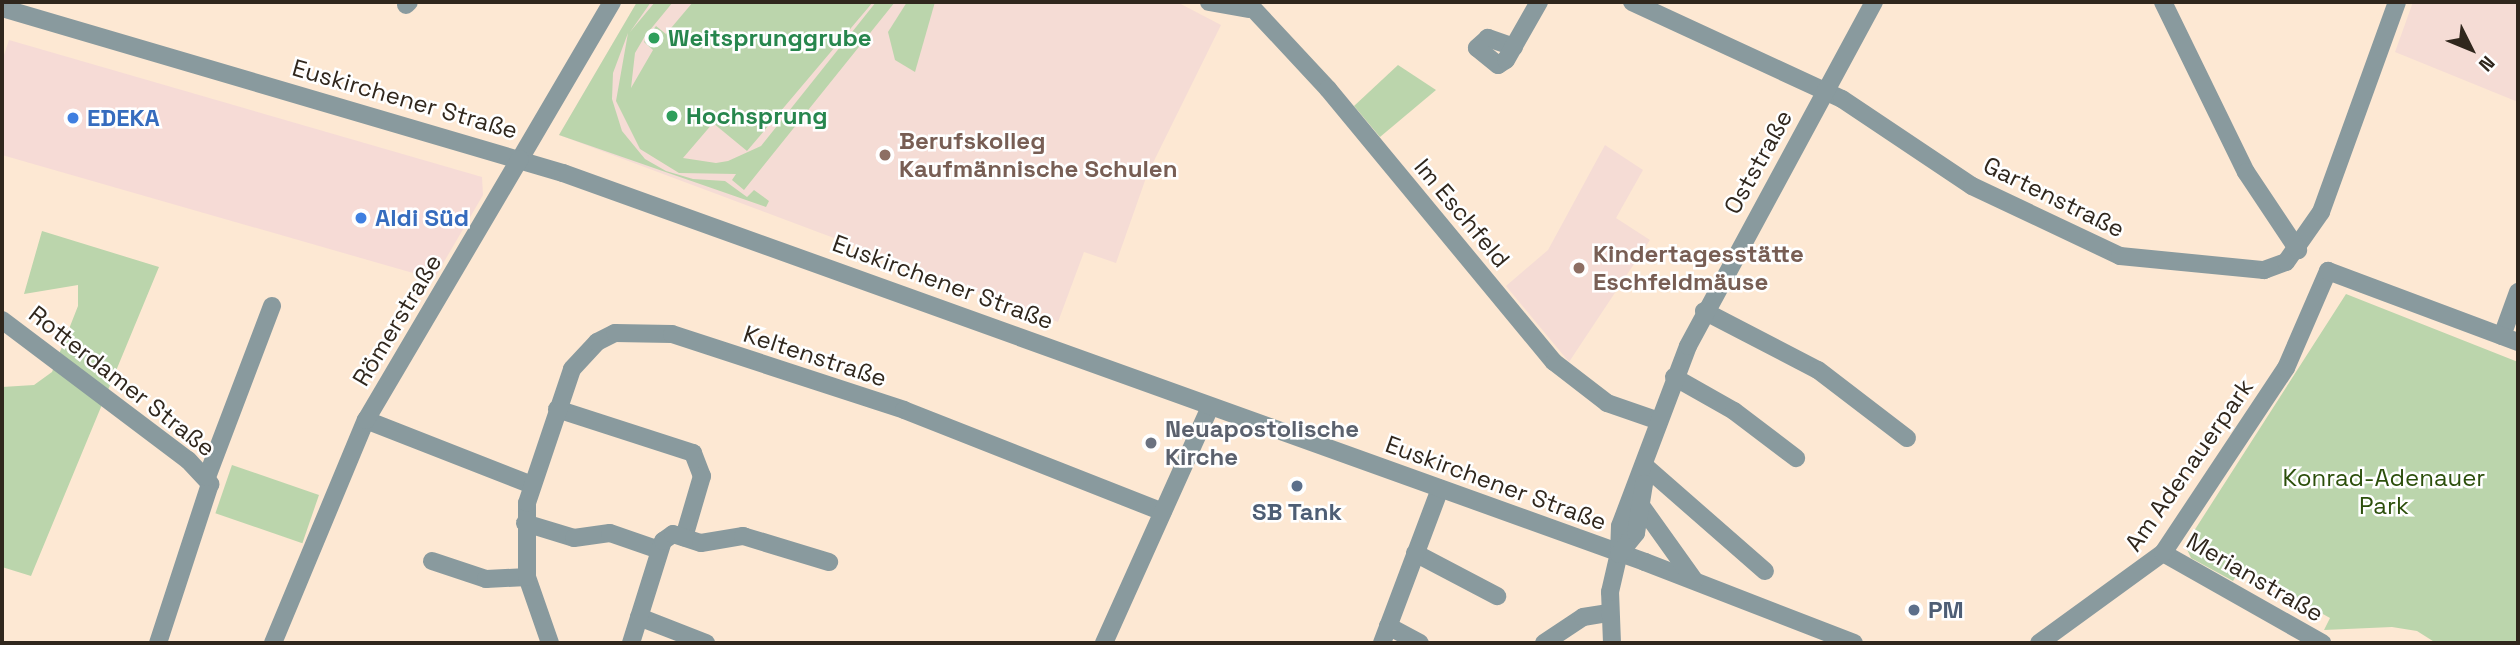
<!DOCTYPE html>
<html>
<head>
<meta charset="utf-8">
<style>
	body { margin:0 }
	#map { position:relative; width:2520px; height:645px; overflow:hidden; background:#fde8d3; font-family:"Space Grotesk",sans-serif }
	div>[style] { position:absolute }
	.commercial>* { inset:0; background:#f6dbd6 }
	.education>* { inset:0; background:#f5dcd5 }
	.green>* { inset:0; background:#bbd5ac; transform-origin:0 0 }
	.minor>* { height:18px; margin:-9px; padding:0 9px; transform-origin:9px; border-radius:9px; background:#899a9e }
	.tertiary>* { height:18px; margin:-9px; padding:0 9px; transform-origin:9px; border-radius:9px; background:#899a9e }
	.dots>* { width:19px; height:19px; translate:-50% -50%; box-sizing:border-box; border:4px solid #fff; border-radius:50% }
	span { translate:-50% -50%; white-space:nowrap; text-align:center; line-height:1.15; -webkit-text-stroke:5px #fff; paint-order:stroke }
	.leisure-label { font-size:24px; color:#27864d; font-weight:700 }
	.left { translate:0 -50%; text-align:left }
	.street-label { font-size:24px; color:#30271d }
	.shop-label { font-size:24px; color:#366cbe; font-weight:700 }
	.education-label { font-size:24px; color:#785e54; font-weight:700 }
	.worship-label { font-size:24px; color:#5b616d; font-weight:700 }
	.park-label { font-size:24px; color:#2c4f0b }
	.service-label { font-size:24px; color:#4e5e75; font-weight:700 }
	.frame { position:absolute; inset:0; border:4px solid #30271d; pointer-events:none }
	.north { position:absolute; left:2436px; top:14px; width:70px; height:70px; -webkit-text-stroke:5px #fff; paint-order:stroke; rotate:133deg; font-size:19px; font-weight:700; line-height:28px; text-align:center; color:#30271d }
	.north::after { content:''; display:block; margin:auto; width:24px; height:32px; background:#30271d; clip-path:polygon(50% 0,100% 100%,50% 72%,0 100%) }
</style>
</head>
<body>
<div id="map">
	<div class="commercial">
		<i style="clip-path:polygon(9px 40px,482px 177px,483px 195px,434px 279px,2px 155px,2px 61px)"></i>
	</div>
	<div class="education">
		<i style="clip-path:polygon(637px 2px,1177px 2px,1221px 25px,1147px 175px,1116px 263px,1084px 252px,1058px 322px,559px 135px)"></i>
		<i style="clip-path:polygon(2413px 2px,2518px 2px,2518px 102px,2395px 52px)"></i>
		<i style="clip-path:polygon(1605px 145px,1643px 170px,1616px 218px,1650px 240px,1569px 362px,1506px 286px,1548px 250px)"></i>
	</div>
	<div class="green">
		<i style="clip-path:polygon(637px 2px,651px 2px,630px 32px,655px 2px,673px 2px,645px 36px,635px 53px,631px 88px,653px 50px,644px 42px,656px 26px,666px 34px,693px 2px,873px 2px,747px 151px,713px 123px,683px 158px,716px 163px,728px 161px,761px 146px,876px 2px,895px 2px,744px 190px,732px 180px,736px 174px,679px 173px,640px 149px,616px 101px,628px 33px,613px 73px,612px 99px,622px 131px,645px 159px,666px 171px,693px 179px,725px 181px,747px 197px,754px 190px,769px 201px,766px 207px,559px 135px)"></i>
		<i style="clip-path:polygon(907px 2px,935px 2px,915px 72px,895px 60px,888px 32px)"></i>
		<i style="clip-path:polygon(1398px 65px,1436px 90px,1380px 137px,1354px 106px)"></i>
		<i style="clip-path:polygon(42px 231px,159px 267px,31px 576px,2px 567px,2px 387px,34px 385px,52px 372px,78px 306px,78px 285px,24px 294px)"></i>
		<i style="clip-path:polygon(2346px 294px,2518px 362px,2518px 643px,2436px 643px,2417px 631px,2392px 627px,2324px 630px,2330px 618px,2241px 568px,2233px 581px,2191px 558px,2185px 545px)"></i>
		<i style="left:232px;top:465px;width:92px;height:51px;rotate:19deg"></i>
	</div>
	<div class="minor">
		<i style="left:1209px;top:2px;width:40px;rotate:10deg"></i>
		<i style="left:1247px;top:2px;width:119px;rotate:47deg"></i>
		<i style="left:1328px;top:89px;width:354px;rotate:50.4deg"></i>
		<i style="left:1554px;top:362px;width:67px;rotate:37.7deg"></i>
		<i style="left:1607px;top:403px;width:55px;rotate:19.1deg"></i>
		<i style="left:1632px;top:2px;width:231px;rotate:24.8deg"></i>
		<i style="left:1842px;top:99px;width:156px;rotate:33.8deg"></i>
		<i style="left:1972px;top:186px;width:164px;rotate:25.3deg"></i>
		<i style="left:2120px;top:256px;width:145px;rotate:5.6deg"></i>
		<i style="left:2264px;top:270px;width:23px;rotate:-20deg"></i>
		<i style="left:2286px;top:262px;width:61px;rotate:-55deg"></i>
		<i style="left:2321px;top:212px;width:223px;rotate:-70.1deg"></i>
		<i style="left:2163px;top:2px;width:189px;rotate:64deg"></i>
		<i style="left:2246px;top:172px;width:94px;rotate:56.3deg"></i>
		<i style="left:406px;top:5px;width:4px;rotate:-45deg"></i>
		<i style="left:1514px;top:47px;width:28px;rotate:-161deg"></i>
		<i style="left:1488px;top:38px;width:15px;rotate:138deg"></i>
		<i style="left:1477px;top:48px;width:27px;rotate:39deg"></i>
		<i style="left:1498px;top:65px;width:9px;rotate:-32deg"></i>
		<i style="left:1506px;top:60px;width:67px;rotate:-60.4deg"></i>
		<i style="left:520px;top:159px;width:182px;rotate:-59.6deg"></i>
		<i style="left:1704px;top:311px;width:128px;rotate:27.4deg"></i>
		<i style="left:1818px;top:370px;width:112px;rotate:37.4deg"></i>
		<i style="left:2px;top:320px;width:233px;rotate:37deg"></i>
		<i style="left:188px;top:460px;width:33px;rotate:47deg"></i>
		<i style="left:210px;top:484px;width:167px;rotate:108.1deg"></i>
		<i style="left:2502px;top:336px;width:47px;rotate:-70deg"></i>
		<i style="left:1674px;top:377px;width:69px;rotate:29.5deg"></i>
		<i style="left:1734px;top:411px;width:78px;rotate:37.2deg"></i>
		<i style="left:557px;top:409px;width:143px;rotate:17.9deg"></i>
		<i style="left:693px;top:453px;width:25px;rotate:69deg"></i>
		<i style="left:702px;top:476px;width:64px;rotate:106.4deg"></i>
		<i style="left:366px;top:420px;width:178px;rotate:21.4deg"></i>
		<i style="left:1646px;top:467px;width:158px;rotate:41.2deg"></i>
		<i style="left:207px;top:477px;width:183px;rotate:-69.2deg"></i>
		<i style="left:525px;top:523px;width:51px;rotate:17deg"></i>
		<i style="left:574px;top:538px;width:36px;rotate:-8deg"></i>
		<i style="left:610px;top:533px;width:52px;rotate:19.1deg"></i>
		<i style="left:1415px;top:553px;width:93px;rotate:27.7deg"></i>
		<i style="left:2163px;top:553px;width:183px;rotate:29.5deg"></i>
		<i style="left:432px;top:561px;width:57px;rotate:18.4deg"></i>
		<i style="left:486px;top:579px;width:41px;rotate:-2.8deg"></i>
		<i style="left:639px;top:617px;width:72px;rotate:21.2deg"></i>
		<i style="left:1388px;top:626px;width:36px;rotate:28deg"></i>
		<i style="left:550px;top:643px;width:70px;rotate:-109.2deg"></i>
		<i style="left:527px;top:577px;width:74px;rotate:-90deg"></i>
		<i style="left:527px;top:503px;width:141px;rotate:-71.4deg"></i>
		<i style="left:572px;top:369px;width:37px;rotate:-47deg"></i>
		<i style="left:597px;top:342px;width:20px;rotate:-27deg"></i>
		<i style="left:615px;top:333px;width:57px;rotate:1deg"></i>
		<i style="left:672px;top:334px;width:244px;rotate:18.1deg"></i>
		<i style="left:904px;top:410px;width:278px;rotate:21.5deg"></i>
		<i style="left:631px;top:643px;width:107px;rotate:-72.6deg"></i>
		<i style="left:663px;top:541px;width:12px;rotate:-35deg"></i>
		<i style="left:673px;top:534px;width:29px;rotate:18deg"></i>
		<i style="left:701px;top:543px;width:43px;rotate:-9.5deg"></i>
		<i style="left:743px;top:536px;width:90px;rotate:16.8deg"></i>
		<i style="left:1104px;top:643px;width:259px;rotate:-65.8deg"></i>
		<i style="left:1382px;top:643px;width:165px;rotate:-69.4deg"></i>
		<i style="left:1544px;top:643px;width:47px;rotate:-33.7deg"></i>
		<i style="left:1583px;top:617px;width:26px;rotate:-9deg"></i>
		<i style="left:1612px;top:643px;width:51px;rotate:-92.2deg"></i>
		<i style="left:1610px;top:592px;width:39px;rotate:-77deg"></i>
		<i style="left:2039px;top:643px;width:153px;rotate:-36deg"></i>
		<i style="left:2163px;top:553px;width:222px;rotate:-56.4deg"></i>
		<i style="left:2286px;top:368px;width:106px;rotate:-66.6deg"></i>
		<i style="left:2328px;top:271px;width:203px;rotate:20.5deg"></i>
	</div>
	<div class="tertiary">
		<i style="left:2px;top:8px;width:585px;rotate:16.39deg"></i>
		<i style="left:563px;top:173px;width:1150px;rotate:19.77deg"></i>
		<i style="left:1645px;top:562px;width:224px;rotate:21.2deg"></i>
		<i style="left:1642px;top:507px;width:90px;rotate:54.5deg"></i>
		<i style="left:1619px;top:554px;width:28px;rotate:-88deg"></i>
		<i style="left:1620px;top:526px;width:192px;rotate:-69.3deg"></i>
		<i style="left:1688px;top:346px;width:391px;rotate:-61.6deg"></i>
		<i style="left:1619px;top:554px;width:27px;rotate:-51deg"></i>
		<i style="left:1636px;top:533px;width:50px;rotate:-80.7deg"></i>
		<i style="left:273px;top:643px;width:242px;rotate:-67.4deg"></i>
		<i style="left:366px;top:420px;width:303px;rotate:-59.5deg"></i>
	</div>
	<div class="dots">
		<i style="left:654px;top:38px;background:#2e9e5b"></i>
		<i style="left:672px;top:116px;background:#2e9e5b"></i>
		<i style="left:73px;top:118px;background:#3f7fe0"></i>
		<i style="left:885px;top:155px;background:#8d6e63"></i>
		<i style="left:361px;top:218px;background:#3f7fe0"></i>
		<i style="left:1579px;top:268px;background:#8d6e63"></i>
		<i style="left:1151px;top:443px;background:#6b7280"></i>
		<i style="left:1297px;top:486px;background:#5c6f8a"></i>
		<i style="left:1914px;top:610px;background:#5c6f8a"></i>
	</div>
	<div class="leisure-label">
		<span class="left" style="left:668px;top:38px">Weitsprunggrube</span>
		<span class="left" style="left:686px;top:116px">Hochsprung</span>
	</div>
	<div class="street-label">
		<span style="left:405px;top:99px;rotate:16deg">Euskirchener Straße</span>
		<span style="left:1758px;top:162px;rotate:-61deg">Oststraße</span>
		<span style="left:2054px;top:197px;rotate:26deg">Gartenstraße</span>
		<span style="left:1462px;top:213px;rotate:50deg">Im Eschfeld</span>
		<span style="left:943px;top:282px;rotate:20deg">Euskirchener Straße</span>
		<span style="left:397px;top:320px;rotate:-59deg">Römerstraße</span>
		<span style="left:815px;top:356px;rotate:18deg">Keltenstraße</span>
		<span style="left:122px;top:381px;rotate:38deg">Rotterdamer Straße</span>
		<span style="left:2189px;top:465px;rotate:-55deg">Am Adenauerpark</span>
		<span style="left:1496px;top:483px;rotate:20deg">Euskirchener Straße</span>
		<span style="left:2255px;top:577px;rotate:30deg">Merianstraße</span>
	</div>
	<div class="shop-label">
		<span class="left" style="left:87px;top:118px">EDEKA</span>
		<span class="left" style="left:375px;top:218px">Aldi Süd</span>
	</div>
	<div class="education-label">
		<span class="left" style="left:899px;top:155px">Berufskolleg<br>Kaufmännische Schulen</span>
		<span class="left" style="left:1593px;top:268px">Kindertagesstätte<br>Eschfeldmäuse</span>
	</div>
	<div class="worship-label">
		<span class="left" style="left:1165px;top:443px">Neuapostolische<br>Kirche</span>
	</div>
	<div class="park-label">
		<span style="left:2384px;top:492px">Konrad-Adenauer<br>Park</span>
	</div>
	<div class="service-label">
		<span style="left:1297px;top:512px">SB Tank</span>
		<span class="left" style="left:1928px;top:610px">PM</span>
	</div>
	<div class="frame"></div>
	<div class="north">N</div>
</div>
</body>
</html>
